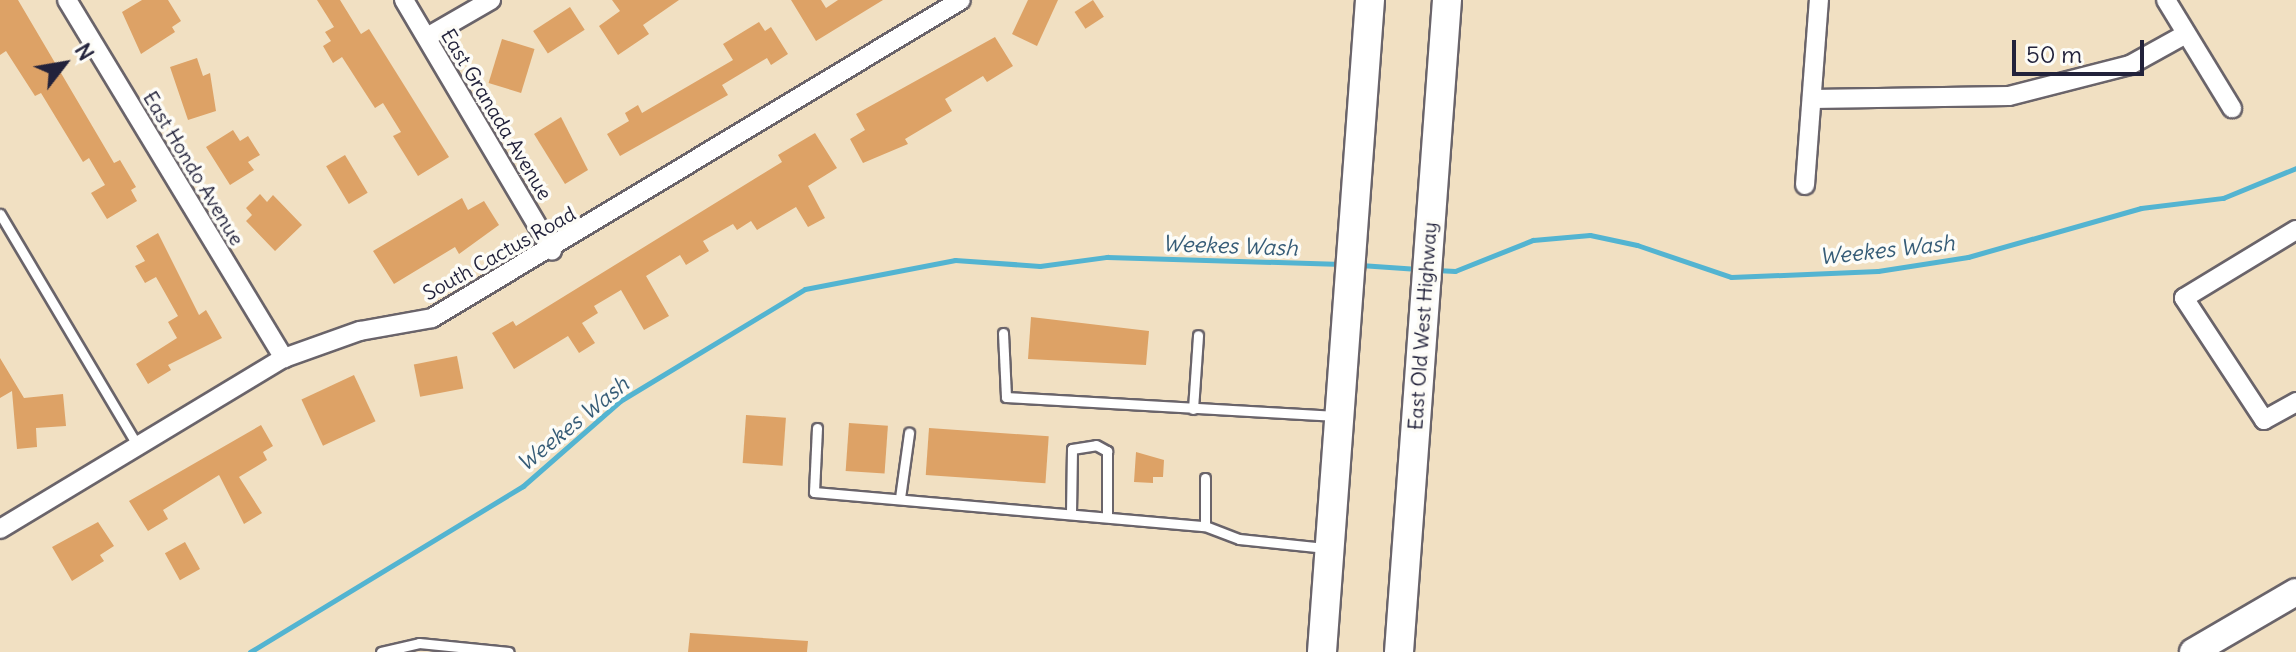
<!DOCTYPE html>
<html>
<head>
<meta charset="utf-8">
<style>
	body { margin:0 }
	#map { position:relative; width:2296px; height:652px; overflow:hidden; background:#f1e0c2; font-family:Delius,sans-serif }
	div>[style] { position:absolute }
	.stream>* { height:5px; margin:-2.5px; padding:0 2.5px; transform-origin:2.5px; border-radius:2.5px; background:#53b4d1 }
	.building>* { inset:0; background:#dda266; transform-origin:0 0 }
	.roads { filter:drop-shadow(2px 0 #6a646a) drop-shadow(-2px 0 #6a646a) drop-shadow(0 2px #6a646a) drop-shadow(0 -2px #6a646a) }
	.lane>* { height:9px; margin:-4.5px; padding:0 4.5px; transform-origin:4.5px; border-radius:4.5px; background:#fff }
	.street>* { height:18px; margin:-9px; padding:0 9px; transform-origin:9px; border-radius:9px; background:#fff }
	.secondary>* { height:26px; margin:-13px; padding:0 13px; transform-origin:13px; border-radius:13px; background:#fff }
	.primary>* { height:28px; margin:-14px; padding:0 14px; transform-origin:14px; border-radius:14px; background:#fff }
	span { translate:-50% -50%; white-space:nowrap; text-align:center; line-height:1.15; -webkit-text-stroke:7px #fdfcf7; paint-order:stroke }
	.street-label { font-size:20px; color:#22223b }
	.water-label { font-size:22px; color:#365c77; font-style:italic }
	.north { position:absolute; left:24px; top:24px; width:80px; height:80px; -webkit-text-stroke:6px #fdfcf7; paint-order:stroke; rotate:59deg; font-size:22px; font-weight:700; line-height:32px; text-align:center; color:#22223b }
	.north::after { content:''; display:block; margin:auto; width:28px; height:36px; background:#22223b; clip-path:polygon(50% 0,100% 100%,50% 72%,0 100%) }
	.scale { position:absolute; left:2012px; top:40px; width:132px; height:36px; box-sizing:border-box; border:4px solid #22223b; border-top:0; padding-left:10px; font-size:24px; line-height:28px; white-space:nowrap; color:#22223b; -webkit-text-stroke:6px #fdfcf7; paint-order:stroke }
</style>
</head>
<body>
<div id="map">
	<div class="stream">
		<i style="left:1360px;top:265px;width:58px;rotate:3.9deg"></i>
		<i style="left:1436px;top:270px;width:19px;rotate:3deg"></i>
		<i style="left:1455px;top:271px;width:84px;rotate:-21.7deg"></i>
		<i style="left:1533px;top:240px;width:57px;rotate:-5deg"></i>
		<i style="left:1590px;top:235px;width:48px;rotate:12deg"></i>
		<i style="left:1637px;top:245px;width:99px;rotate:18.8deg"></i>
		<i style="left:1731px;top:277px;width:147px;rotate:-2.3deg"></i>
		<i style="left:1878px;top:271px;width:91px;rotate:-8.8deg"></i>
		<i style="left:1968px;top:257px;width:180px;rotate:-15.8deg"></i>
		<i style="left:2141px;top:208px;width:83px;rotate:-7deg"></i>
		<i style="left:2223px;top:198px;width:79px;rotate:-22.3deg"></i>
		<i style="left:250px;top:652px;width:320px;rotate:-31.3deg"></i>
		<i style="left:523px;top:486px;width:129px;rotate:-41.2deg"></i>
		<i style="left:620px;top:401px;width:216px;rotate:-31.2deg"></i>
		<i style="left:805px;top:289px;width:153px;rotate:-10.9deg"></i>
		<i style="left:955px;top:260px;width:85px;rotate:4deg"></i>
		<i style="left:1040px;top:266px;width:68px;rotate:-7.7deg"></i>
		<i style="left:1107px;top:257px;width:235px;rotate:1.7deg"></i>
	</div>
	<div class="building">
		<i style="clip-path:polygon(0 0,18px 0,114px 163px,120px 160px,136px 187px,131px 190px,137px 201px,107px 219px,91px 193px,105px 185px,89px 158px,83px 162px,41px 93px,35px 96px,6px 51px,0 55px)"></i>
		<i style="clip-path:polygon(142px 0,168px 0,181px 21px,172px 27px,175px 32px,141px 54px,122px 12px)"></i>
		<i style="clip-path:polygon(317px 0,340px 0,361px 34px,369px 29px,449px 157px,418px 176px,393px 136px,401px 132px,383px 103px,375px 108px,342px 57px,333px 63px,323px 46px,331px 41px,325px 32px,334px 27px)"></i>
		<i style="clip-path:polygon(612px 0,679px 0,643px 25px,649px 34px,618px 55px,599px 26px,620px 11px)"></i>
		<i style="clip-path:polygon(791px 0,821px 0,826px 8px,838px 0,883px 0,816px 41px)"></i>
		<i style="clip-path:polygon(1028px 0,1058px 0,1037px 46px,1012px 34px)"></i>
		<i style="left:1093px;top:0;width:20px;height:22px;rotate:57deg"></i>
		<i style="left:570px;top:7px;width:27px;height:44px;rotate:57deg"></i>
		<i style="clip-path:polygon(759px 22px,765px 31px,771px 27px,788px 54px,771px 65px,767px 58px,722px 85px,728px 95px,620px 156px,607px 134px,629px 121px,625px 113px,638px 105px,642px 113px,733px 60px,723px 44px)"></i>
		<i style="clip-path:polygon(995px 37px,1013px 66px,987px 82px,983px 76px,945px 99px,952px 111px,905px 139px,908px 144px,863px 163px,850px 139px,865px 130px,856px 114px)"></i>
		<i style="left:502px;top:39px;width:34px;height:46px;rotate:17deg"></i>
		<i style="clip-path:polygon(197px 58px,203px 76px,210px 73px,216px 111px,188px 120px,170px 67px)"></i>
		<i style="clip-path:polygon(561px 117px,588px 170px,565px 184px,534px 134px)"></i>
		<i style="clip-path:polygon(233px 130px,240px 141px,248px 136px,260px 155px,248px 162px,254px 170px,230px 185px,206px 147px)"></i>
		<i style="clip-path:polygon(815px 133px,837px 168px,808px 186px,825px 218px,808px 227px,796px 207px,757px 230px,751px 221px,737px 230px,733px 224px,703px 241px,709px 251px,686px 265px,680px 255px,646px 276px,669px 316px,644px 330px,621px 290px,594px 306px,598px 313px,582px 323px,595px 343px,579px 353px,568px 336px,514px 369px,492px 333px,513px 321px,516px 326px,782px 162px,778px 155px)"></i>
		<i style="left:345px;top:155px;width:44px;height:22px;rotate:59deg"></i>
		<i style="clip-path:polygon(260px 194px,267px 202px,273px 195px,302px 225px,275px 251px,246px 221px,252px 215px,246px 208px)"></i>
		<i style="clip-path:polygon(462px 198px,468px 210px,484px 201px,499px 225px,459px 254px,455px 247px,394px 284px,373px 251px)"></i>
		<i style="clip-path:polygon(158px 233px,199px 315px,206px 310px,222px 338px,168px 365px,171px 370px,148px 384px,136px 364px,177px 338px,168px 322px,178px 316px,156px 277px,145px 283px,135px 266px,145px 261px,136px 246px)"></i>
		<i style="clip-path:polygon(1031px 317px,1149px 331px,1146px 365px,1028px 359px)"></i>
		<i style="left:457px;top:356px;width:33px;height:44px;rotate:79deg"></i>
		<i style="clip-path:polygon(0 358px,24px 398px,63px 394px,66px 426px,36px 428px,37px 447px,17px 449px,12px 391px,0 398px)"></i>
		<i style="left:354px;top:375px;width:51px;height:58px;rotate:65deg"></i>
		<i style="left:746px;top:415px;width:40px;height:48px;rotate:4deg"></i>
		<i style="left:849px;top:423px;width:39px;height:48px;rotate:4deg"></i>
		<i style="clip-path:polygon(261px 425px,273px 446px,263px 452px,267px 460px,239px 477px,262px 513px,244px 524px,219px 475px,163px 510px,168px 519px,148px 531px,129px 501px)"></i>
		<i style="left:929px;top:428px;width:120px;height:47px;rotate:4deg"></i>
		<i style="clip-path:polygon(1136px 452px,1164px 460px,1163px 477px,1153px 477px,1153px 483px,1134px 482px)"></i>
		<i style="clip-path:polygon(98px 522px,114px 546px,100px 555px,104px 561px,72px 581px,52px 547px)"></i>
		<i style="left:185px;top:542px;width:31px;height:23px;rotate:61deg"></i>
		<i style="clip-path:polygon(690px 633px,808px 641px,807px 652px,688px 652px)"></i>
	</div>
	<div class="roads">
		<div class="lane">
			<i style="left:0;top:214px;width:270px;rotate:59.3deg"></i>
			<i style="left:1003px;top:333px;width:64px;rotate:87.3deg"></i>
			<i style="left:1006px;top:397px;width:331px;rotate:3.3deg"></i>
			<i style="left:1193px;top:409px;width:74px;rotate:-86.1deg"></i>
			<i style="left:817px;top:428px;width:64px;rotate:92.7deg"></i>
			<i style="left:814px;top:492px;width:392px;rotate:5deg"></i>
			<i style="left:1205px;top:526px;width:36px;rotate:21deg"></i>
			<i style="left:1239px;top:539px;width:87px;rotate:5.9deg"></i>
			<i style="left:1205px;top:478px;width:48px;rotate:90deg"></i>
			<i style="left:900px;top:498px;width:66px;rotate:-82.1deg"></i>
			<i style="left:1071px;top:513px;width:64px;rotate:-89.1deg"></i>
			<i style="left:1072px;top:449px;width:24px;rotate:-9deg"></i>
			<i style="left:1096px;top:445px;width:13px;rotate:29deg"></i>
			<i style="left:1107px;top:451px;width:65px;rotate:90deg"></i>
			<i style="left:381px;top:652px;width:39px;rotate:-13deg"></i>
			<i style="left:419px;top:643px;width:90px;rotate:5.7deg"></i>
		</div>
		<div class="street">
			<i style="left:67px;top:0;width:419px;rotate:58.8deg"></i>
			<i style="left:404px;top:0;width:291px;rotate:59.4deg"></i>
			<i style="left:2166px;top:0;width:127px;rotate:58.6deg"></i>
			<i style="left:427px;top:37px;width:74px;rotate:-30deg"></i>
			<i style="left:1812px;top:99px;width:197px;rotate:-0.9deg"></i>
			<i style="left:2009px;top:96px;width:125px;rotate:-14.4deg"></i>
			<i style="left:2130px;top:65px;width:64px;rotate:-29deg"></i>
			<i style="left:1805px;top:185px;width:186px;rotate:-85.7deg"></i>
			<i style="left:2296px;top:230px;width:131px;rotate:148.7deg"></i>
			<i style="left:2184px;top:298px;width:146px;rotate:56.7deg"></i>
			<i style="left:2264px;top:420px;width:37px;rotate:-29deg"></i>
			<i style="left:0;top:529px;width:332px;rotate:-31.1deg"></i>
			<i style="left:284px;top:358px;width:81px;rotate:-19.6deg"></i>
			<i style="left:360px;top:331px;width:73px;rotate:-10.2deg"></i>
			<i style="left:432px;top:318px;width:617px;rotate:-31.01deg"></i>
		</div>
		<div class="secondary">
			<i style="left:2193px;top:652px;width:119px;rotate:-30.2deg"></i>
		</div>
		<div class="primary">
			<i style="left:1322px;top:652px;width:654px;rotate:-85.79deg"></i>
			<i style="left:1399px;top:652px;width:654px;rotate:-85.79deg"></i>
		</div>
	</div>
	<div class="street-label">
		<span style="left:497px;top:114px;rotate:59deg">East Granada Avenue</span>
		<span style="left:194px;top:168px;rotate:59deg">East Hondo Avenue</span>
		<span style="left:499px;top:253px;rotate:-29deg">South Cactus Road</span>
		<span style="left:1422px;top:326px;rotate:-86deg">East Old West Highway</span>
	</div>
	<div class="water-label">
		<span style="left:1230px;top:246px;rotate:2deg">Weekes Wash</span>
		<span style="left:1887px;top:250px;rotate:-6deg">Weekes Wash</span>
		<span style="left:573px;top:424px;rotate:-39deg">Weekes Wash</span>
	</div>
	<div class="north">N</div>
	<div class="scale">50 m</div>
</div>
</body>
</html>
